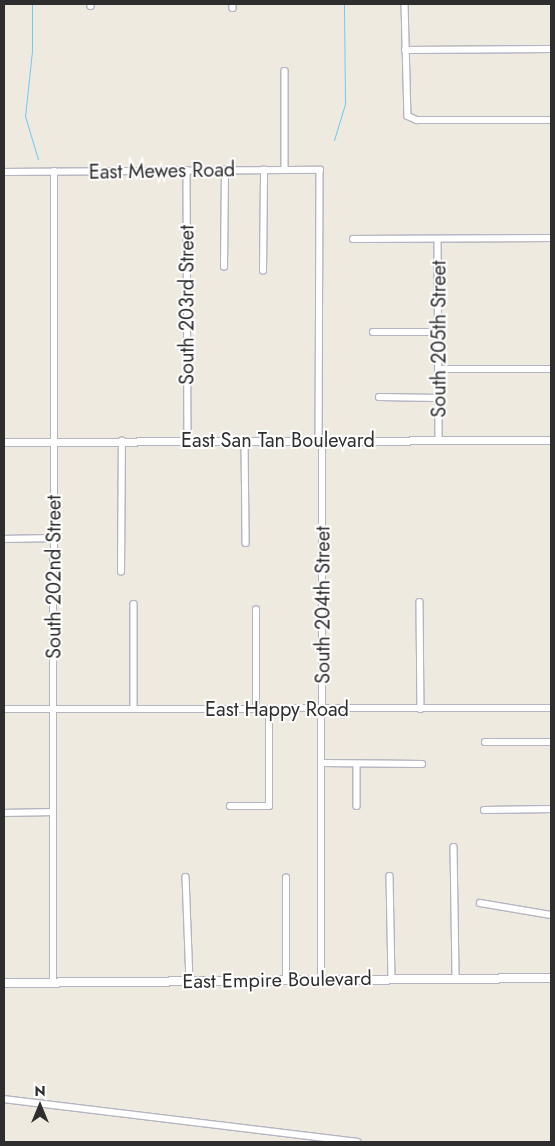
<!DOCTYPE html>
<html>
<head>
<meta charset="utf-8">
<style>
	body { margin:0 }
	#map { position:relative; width:555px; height:1146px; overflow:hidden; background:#efeae0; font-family:Jost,sans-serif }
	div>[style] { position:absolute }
	.stream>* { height:1px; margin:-0.5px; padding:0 0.5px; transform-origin:0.5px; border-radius:0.5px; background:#6fcaf6 }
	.roads { filter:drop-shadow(1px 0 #b4b5c2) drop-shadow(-1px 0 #b4b5c2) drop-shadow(0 1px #b4b5c2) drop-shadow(0 -1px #b4b5c2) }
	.minor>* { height:5.5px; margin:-2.75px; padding:0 2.75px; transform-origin:2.75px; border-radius:2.75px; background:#fff }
	.tertiary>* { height:7px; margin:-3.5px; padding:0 3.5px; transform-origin:3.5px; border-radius:3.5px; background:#fff }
	.secondary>* { height:8px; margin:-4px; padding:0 4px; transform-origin:4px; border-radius:4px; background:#fff }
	span { translate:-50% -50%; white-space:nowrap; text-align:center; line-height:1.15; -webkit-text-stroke:4px #fff; paint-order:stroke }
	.street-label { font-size:20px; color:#2e2e2e }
	.frame { position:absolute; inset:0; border:5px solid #2e2e2e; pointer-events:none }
	.north { position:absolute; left:15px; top:1081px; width:50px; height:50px; -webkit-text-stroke:4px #fff; paint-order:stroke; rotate:0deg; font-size:14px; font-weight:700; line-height:20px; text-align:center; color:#2e2e2e }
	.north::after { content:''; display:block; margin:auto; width:18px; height:22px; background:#2e2e2e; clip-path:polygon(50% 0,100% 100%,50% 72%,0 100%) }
</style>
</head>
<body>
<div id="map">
	<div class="stream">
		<i style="left:32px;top:4px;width:47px;rotate:90deg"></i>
		<i style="left:32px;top:51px;width:65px;rotate:96.1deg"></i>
		<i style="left:25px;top:116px;width:45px;rotate:73.2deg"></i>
		<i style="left:334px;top:140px;width:39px;rotate:-73deg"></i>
		<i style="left:345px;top:103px;width:99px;rotate:-90.6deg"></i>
	</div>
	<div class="roads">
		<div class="minor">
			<i style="left:91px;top:4px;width:2px;rotate:90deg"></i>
			<i style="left:233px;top:4px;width:4px;rotate:90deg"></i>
			<i style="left:405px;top:4px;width:112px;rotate:88.5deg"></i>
			<i style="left:408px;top:116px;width:10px;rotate:24deg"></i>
			<i style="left:417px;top:120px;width:134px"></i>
			<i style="left:405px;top:50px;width:146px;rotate:-0.4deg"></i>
			<i style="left:285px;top:71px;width:99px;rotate:90deg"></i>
			<i style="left:187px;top:170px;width:271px;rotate:89.8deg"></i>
			<i style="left:4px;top:172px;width:316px;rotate:-0.4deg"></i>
			<i style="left:320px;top:170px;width:270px;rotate:90.2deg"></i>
			<i style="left:353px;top:239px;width:198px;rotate:-0.3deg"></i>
			<i style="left:438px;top:239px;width:200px;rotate:89.7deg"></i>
			<i style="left:224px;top:267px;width:97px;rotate:-89.4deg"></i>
			<i style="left:263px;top:271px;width:101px;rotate:-89.4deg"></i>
			<i style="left:373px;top:332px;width:66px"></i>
			<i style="left:439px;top:369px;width:112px"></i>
			<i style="left:379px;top:397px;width:59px;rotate:1deg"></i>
			<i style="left:245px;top:440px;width:103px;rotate:89.4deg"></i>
			<i style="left:4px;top:539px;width:49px;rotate:-1.2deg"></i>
			<i style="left:121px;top:572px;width:131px;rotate:-89.6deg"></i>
			<i style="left:420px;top:602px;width:107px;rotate:89.5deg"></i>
			<i style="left:134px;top:604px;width:105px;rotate:90deg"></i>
			<i style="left:4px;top:709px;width:547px;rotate:-0.1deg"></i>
			<i style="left:256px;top:709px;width:99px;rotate:-90deg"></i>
			<i style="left:485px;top:742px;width:66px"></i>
			<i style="left:324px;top:763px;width:98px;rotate:0.6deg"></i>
			<i style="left:357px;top:764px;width:42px;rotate:90deg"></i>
			<i style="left:230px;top:806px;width:39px"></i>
			<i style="left:269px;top:806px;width:97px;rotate:-90deg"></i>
			<i style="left:484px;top:810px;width:67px;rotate:-0.9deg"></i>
			<i style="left:4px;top:813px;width:49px;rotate:-1.2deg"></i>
			<i style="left:454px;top:847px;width:131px;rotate:89.1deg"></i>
			<i style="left:390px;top:876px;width:103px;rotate:88.9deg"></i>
			<i style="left:186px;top:877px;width:104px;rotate:87.8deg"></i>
			<i style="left:480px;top:903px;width:72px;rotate:9.6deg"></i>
			<i style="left:286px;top:980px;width:102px;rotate:-90deg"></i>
			<i style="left:321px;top:980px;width:540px;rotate:-89.89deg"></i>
			<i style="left:53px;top:983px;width:811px;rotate:-89.93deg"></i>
			<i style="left:4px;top:1099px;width:356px;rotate:6.9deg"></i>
		</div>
		<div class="tertiary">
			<i style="left:4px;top:442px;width:547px;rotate:-0.21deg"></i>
		</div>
		<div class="secondary">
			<i style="left:4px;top:983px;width:547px;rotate:-0.52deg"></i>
		</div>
	</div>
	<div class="street-label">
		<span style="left:162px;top:171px;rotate:-1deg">East Mewes Road</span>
		<span style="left:187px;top:305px;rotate:-90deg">South 203rd Street</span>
		<span style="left:439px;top:339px;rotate:-90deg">South 205th Street</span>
		<span style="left:278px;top:440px">East San Tan Boulevard</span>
		<span style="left:54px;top:577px;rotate:-90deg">South 202nd Street</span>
		<span style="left:323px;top:605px;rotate:-90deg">South 204th Street</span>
		<span style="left:277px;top:709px">East Happy Road</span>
		<span style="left:277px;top:980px;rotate:-1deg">East Empire Boulevard</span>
	</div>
	<div class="frame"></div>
	<div class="north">N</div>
</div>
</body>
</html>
